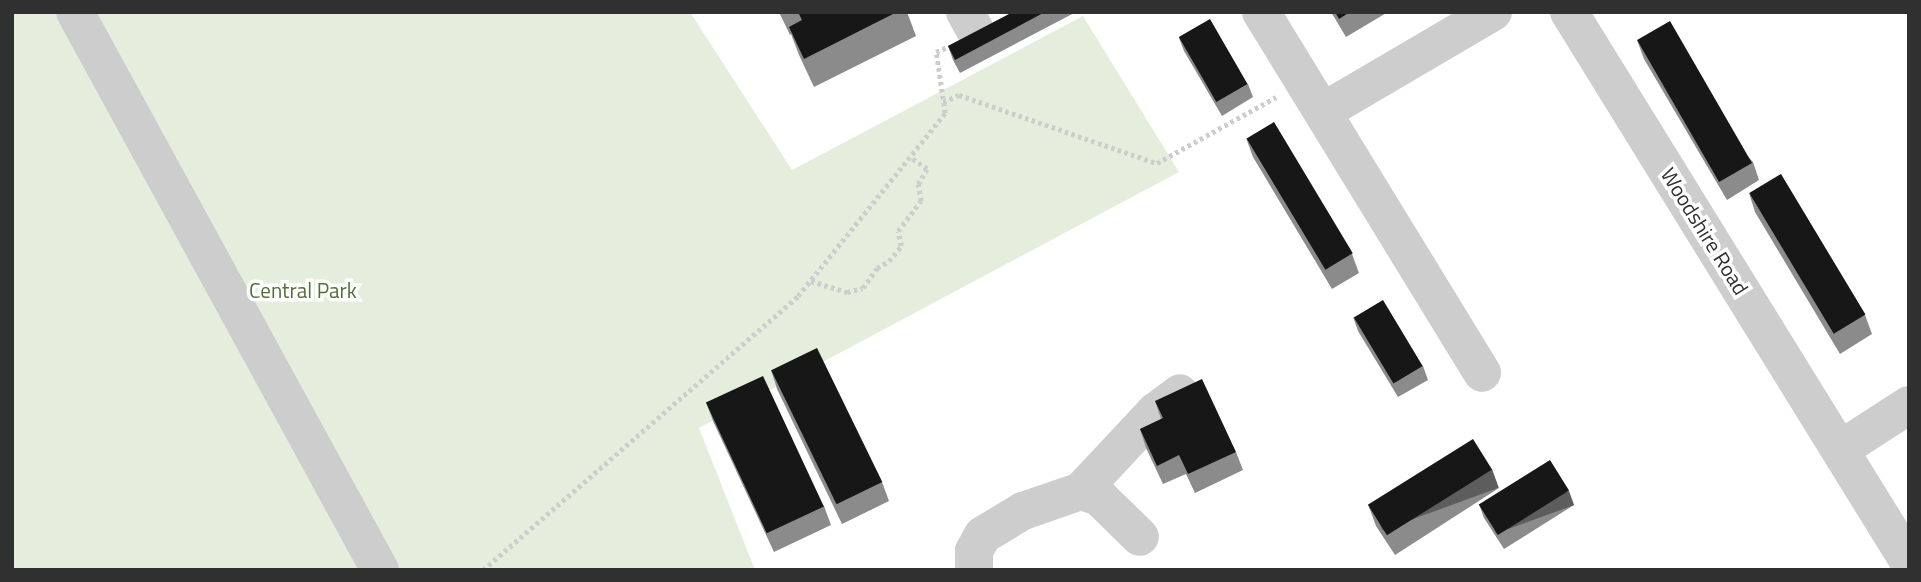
<!DOCTYPE html>
<html>
<head>
<meta charset="utf-8">
<style>
	body { margin:0 }
	#map { position:relative; width:1921px; height:582px; overflow:hidden; background:#fff; font-family:"Titillium Web",sans-serif }
	div>[style] { position:absolute }
	.green>* { inset:0; background:#e5eedd }
	.path>* { height:4.5px; margin-top:-2.25px; transform-origin:0; background:repeating-linear-gradient(90deg,#cdcdcd 0 3.5px,transparent 0 7px) }
	.minor>* { height:38px; margin:-19px; padding:0 19px; transform-origin:19px; border-radius:19px; background:#cdcdcd }
	.wall>* { inset:0; background:#8b8b8b }
	.shaded-wall>* { inset:0; background:#5d5d5d; transform-origin:0 0 }
	.building>* { inset:0; background:#171717; transform-origin:0 0 }
	span { translate:-50% -50%; white-space:nowrap; text-align:center; line-height:1.15; -webkit-text-stroke:7px #fff; paint-order:stroke }
	.street-label { font-size:21px; color:#303030 }
	.park-label { font-size:21px; color:#517039 }
	.frame { position:absolute; inset:0; border:14px solid #303030; pointer-events:none }
</style>
</head>
<body>
<div id="map">
	<div class="green">
		<i style="clip-path:polygon(12px 12px,690px 12px,792px 170px,1083px 16px,1179px 172px,699px 428px,755px 570px,12px 570px)"></i>
	</div>
	<div class="path">
		<i style="left:943px;top:102px;width:17px;rotate:-24deg"></i>
		<i style="left:959px;top:95px;width:209px;rotate:19deg"></i>
		<i style="left:1157px;top:163px;width:136px;rotate:-29deg"></i>
		<i style="left:811px;top:281px;width:38px;rotate:17deg"></i>
		<i style="left:847px;top:292px;width:16px;rotate:-14deg"></i>
		<i style="left:863px;top:288px;width:24px;rotate:-55deg"></i>
		<i style="left:877px;top:268px;width:14px;rotate:-30deg"></i>
		<i style="left:889px;top:261px;width:19px;rotate:-51deg"></i>
		<i style="left:901px;top:246px;width:15px;rotate:-101deg"></i>
		<i style="left:898px;top:231px;width:38px;rotate:-53deg"></i>
		<i style="left:921px;top:201px;width:17px;rotate:-100deg"></i>
		<i style="left:918px;top:184px;width:17px;rotate:-59deg"></i>
		<i style="left:927px;top:169px;width:18px;rotate:-146deg"></i>
		<i style="left:483px;top:570px;width:417px;rotate:-41deg"></i>
		<i style="left:798px;top:296px;width:235px;rotate:-51.2deg"></i>
		<i style="left:945px;top:113px;width:62px;rotate:-98.4deg"></i>
		<i style="left:936px;top:52px;width:12px;rotate:-24deg"></i>
	</div>
	<div class="minor">
		<i style="left:75px;top:12px;width:636px;rotate:61.34deg"></i>
		<i style="left:965px;top:12px;width:23px;rotate:61deg"></i>
		<i style="left:1261px;top:12px;width:423px;rotate:58.5deg"></i>
		<i style="left:1569px;top:12px;width:647px;rotate:58.28deg"></i>
		<i style="left:1324px;top:111px;width:196px;rotate:-30.4deg"></i>
		<i style="left:1841px;top:449px;width:81px;rotate:-32.9deg"></i>
		<i style="left:1081px;top:491px;width:108px;rotate:-46.9deg"></i>
		<i style="left:1155px;top:412px;width:31px;rotate:-37deg"></i>
		<i style="left:974px;top:570px;width:19px;rotate:-90deg"></i>
		<i style="left:974px;top:551px;width:18px;rotate:-61deg"></i>
		<i style="left:983px;top:535px;width:47px;rotate:-31deg"></i>
		<i style="left:1023px;top:511px;width:61px;rotate:-19deg"></i>
		<i style="left:1081px;top:491px;width:19px;rotate:18deg"></i>
		<i style="left:1099px;top:497px;width:57px;rotate:44.3deg"></i>
	</div>
	<div class="wall">
		<i style="clip-path:polygon(779px 12px,907px 12px,916px 36px,814px 87px,799px 55px,791px 34px,790px 35px)"></i>
		<i style="clip-path:polygon(1013px 12px,1076px 12px,960px 73px,953px 60px,948px 46px)"></i>
		<i style="clip-path:polygon(1331px 12px,1388px 12px,1346px 37px)"></i>
		<i style="clip-path:polygon(1179px 38px,1248px 84px,1253px 97px,1222px 116px,1184px 51px)"></i>
		<i style="clip-path:polygon(1637px 40px,1753px 162px,1759px 180px,1727px 200px,1644px 59px)"></i>
		<i style="clip-path:polygon(1246px 138px,1352px 254px,1359px 273px,1332px 289px,1253px 157px)"></i>
		<i style="clip-path:polygon(1749px 193px,1865px 315px,1872px 334px,1840px 354px,1755px 212px)"></i>
		<i style="clip-path:polygon(1353px 317px,1423px 366px,1428px 380px,1398px 397px,1358px 331px)"></i>
		<i style="clip-path:polygon(771px 370px,882px 482px,889px 501px,842px 524px,777px 389px)"></i>
		<i style="clip-path:polygon(1155px 401px,1236px 452px,1243px 470px,1195px 493px,1186px 474px,1163px 484px,1146px 448px,1140px 429px,1161px 419px)"></i>
		<i style="clip-path:polygon(706px 402px,824px 506px,831px 525px,774px 552px,713px 421px)"></i>
		<i style="clip-path:polygon(1499px 488px,1395px 555px,1376px 526px,1369px 507px)"></i>
		<i style="clip-path:polygon(1479px 504px,1574px 505px,1504px 549px,1484px 518px)"></i>
	</div>
	<div class="shaded-wall">
		<i style="left:1492px;top:469px;width:20px;height:124px;rotate:70deg"></i>
		<i style="left:1569px;top:491px;width:15px;height:83px;rotate:70deg"></i>
	</div>
	<div class="building">
		<i style="clip-path:polygon(798px 12px,897px 12px,804px 59px,789px 27px,802px 20px)"></i>
		<i style="clip-path:polygon(1013px 12px,1045px 12px,955px 60px,948px 46px)"></i>
		<i style="clip-path:polygon(1335px 12px,1350px 12px,1339px 19px)"></i>
		<i style="left:1210px;top:19px;width:75px;height:36px;rotate:60deg"></i>
		<i style="left:1670px;top:21px;width:164px;height:38px;rotate:60deg"></i>
		<i style="left:1274px;top:122px;width:153px;height:32px;rotate:59deg"></i>
		<i style="left:1781px;top:174px;width:164px;height:37px;rotate:59deg"></i>
		<i style="left:1383px;top:300px;width:77px;height:34px;rotate:59deg"></i>
		<i style="left:817px;top:348px;width:149px;height:51px;rotate:64deg"></i>
		<i style="left:763px;top:376px;width:144px;height:63px;rotate:65deg"></i>
		<i style="clip-path:polygon(1202px 379px,1236px 452px,1188px 474px,1179px 455px,1157px 466px,1140px 429px,1163px 418px,1155px 401px)"></i>
		<i style="left:1473px;top:439px;width:36px;height:124px;rotate:58deg"></i>
		<i style="left:1550px;top:460px;width:36px;height:84px;rotate:58deg"></i>
	</div>
	<div class="street-label">
		<span style="left:1705px;top:231px;rotate:58deg">Woodshire Road</span>
	</div>
	<div class="park-label">
		<span style="left:303px;top:290px">Central Park</span>
	</div>
	<div class="frame"></div>
</div>
</body>
</html>
